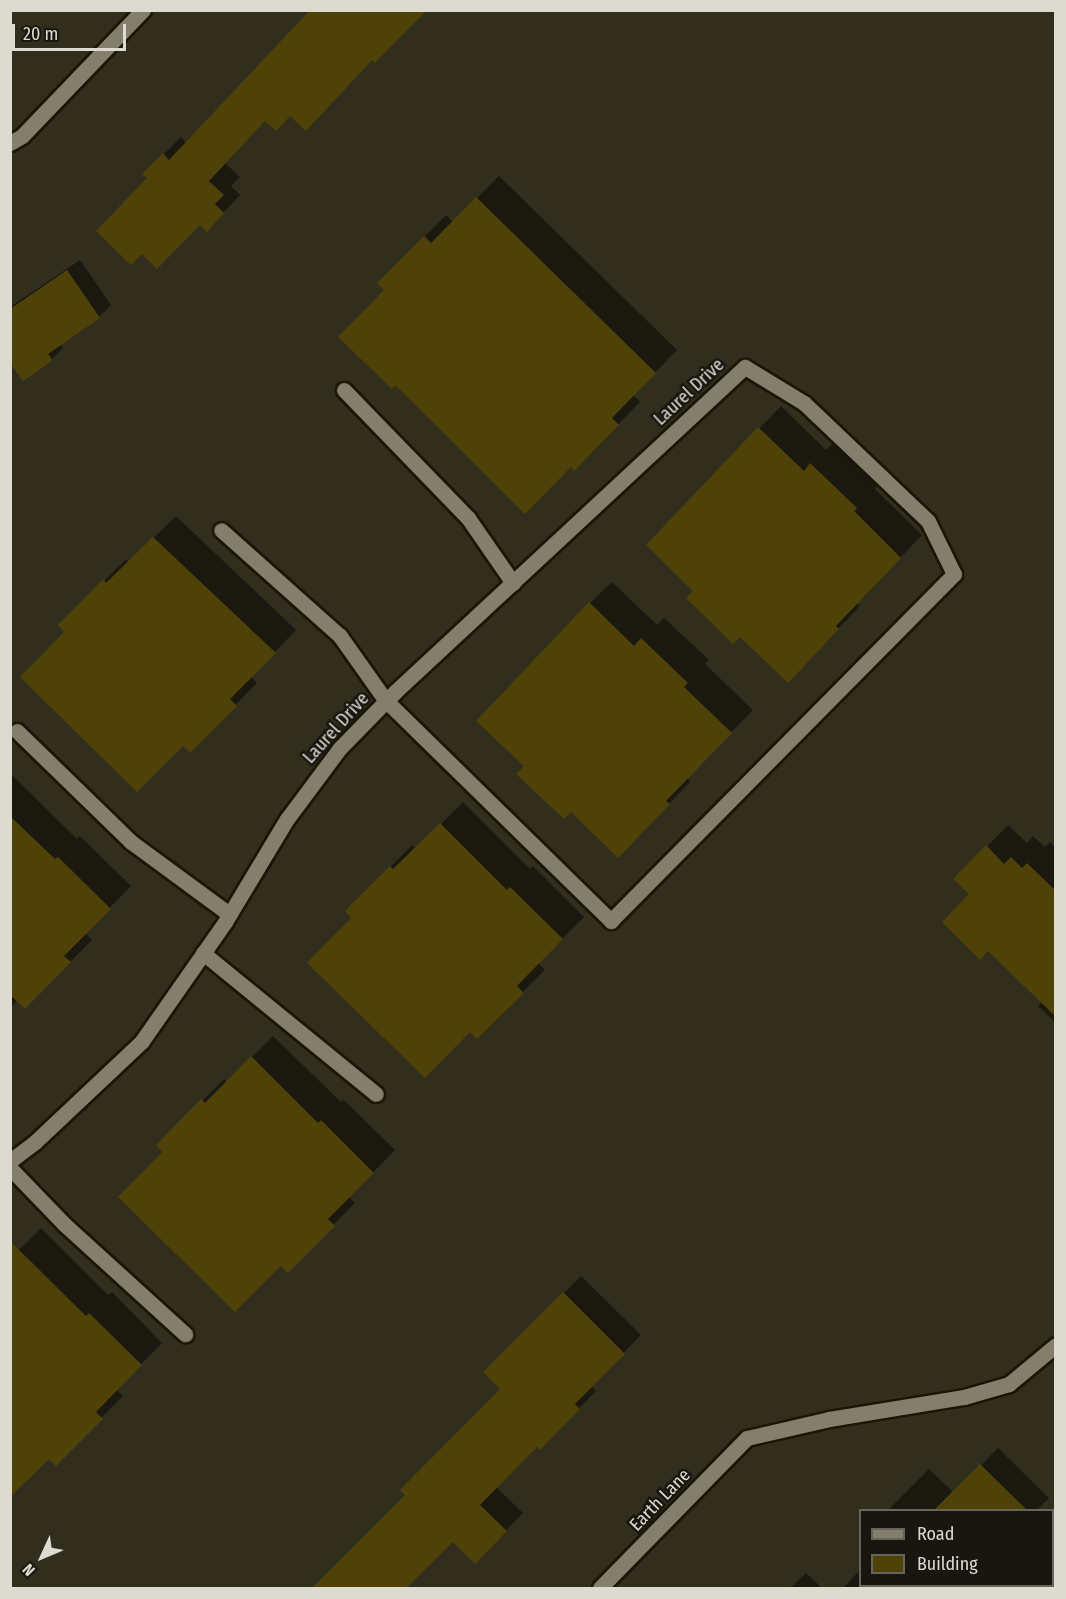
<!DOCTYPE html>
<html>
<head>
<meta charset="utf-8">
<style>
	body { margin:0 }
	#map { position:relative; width:1066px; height:1599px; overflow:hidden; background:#322e1d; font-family:"Fira Sans Condensed",sans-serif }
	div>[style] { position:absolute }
	.shadow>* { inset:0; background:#0007 }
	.building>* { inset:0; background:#4e4208 }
	.roads { filter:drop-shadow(2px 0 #1a1606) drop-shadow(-2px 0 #1a1606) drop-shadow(0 2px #1a1606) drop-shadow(0 -2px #1a1606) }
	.minor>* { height:15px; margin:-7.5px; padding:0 7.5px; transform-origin:7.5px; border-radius:7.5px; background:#847f6c }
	span { translate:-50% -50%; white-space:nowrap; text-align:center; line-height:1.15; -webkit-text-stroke:5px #18160f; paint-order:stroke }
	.street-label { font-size:18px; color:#dddad0 }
	.frame { position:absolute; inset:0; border:12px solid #dddad0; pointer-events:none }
	.legend { position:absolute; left:859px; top:1509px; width:195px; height:78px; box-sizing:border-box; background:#18160f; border:2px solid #67645c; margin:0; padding:8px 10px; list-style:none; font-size:18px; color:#dddad0 }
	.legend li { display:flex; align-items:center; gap:12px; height:30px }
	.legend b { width:30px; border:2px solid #67645c }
	.north { position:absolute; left:12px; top:1527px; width:60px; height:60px; -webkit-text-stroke:4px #18160f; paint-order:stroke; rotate:226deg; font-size:16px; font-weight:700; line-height:24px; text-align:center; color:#dddad0 }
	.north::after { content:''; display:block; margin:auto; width:21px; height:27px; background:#dddad0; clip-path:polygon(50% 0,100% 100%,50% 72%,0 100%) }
	.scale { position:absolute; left:12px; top:24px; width:114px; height:27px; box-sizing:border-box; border:3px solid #dddad0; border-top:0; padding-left:8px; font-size:18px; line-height:21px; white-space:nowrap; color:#dddad0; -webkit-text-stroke:4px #18160f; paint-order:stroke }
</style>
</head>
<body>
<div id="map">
	<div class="shadow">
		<i style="clip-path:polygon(373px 59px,291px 114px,266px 120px,225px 163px,240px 177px,231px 186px,240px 195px,207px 230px,144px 174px,181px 137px,186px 143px)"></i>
		<i style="clip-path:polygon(499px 176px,677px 350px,633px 395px,640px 402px,574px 469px,379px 283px,446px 215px,453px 222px)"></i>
		<i style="clip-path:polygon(80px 260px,111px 305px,99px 317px,60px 344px,63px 348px,52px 359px,44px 347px,51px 360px,23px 379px,10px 360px,10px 307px)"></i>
		<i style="clip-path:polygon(781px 406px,826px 450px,833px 443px,878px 485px,875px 489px,922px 535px,857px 603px,860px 606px,809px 659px,695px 591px,648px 545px)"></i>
		<i style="clip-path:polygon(176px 516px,296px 630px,251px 677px,257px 683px,212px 729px,60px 625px,126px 559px,129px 562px)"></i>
		<i style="clip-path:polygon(612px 582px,657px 625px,664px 618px,709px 660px,705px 664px,753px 710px,687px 778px,690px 782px,640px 834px,526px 766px,590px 603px)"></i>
		<i style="clip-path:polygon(10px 773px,77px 839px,80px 836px,131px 886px,85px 933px,92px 940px,47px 985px,18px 1000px,10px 1008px)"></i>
		<i style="clip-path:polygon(463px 802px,530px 869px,533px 866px,584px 917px,538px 963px,545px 970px,477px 1037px,347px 911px,412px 845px,416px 849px)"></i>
		<i style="clip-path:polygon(1008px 825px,1027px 843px,1033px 836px,1045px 847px,1050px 842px,1056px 848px,1056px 1023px,1038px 1006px,1042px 1002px,971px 894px,955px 879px)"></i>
		<i style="clip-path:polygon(273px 1036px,341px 1102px,344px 1100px,395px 1150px,349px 1197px,355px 1203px,288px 1270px,158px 1145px,224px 1079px,227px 1082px)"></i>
		<i style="clip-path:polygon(41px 1228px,108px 1295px,112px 1292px,162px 1343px,116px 1389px,123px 1396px,56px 1463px,49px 1457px,10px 1259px)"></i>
		<i style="clip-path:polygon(581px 1276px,641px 1335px,591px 1386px,596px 1391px,540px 1448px,537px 1445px,496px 1487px,523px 1513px,475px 1562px,453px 1540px,404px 1588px,314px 1588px,407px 1495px,502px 1389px,485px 1372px)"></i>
		<i style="clip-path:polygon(998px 1448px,1049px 1498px,1037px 1510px,888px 1510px,929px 1469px,954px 1493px)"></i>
		<i style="clip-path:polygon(860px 1570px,860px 1586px,952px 1586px,949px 1588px,843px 1588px)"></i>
		<i style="clip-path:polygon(806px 1573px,822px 1588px,790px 1588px)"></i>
	</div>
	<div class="building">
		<i style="clip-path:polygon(310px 10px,427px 10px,375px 63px,372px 60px,306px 131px,290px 116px,276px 131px,265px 121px,209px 181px,224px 195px,215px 204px,224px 213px,207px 232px,200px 225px,157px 269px,142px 254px,131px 265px,96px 231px,147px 178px,142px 174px,163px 153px,169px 160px)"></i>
		<i style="clip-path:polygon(476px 197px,656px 373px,612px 418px,619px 425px,574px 471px,571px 467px,525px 514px,395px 385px,392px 389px,338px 337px,384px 290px,377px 283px,424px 236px,431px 243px)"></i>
		<i style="clip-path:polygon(67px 270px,100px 318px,48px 354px,52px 361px,23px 381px,10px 363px,10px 309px)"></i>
		<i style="clip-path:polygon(758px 427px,804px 471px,810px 463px,857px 508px,854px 511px,901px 558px,836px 626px,839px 629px,788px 683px,740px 637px,733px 644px,686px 598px,693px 591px,646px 545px)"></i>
		<i style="clip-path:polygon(153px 537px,276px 653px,230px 699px,237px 706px,190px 753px,183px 746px,137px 792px,20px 677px,64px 632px,58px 625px,103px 579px,106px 583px)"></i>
		<i style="clip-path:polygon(589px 602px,634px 646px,641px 638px,688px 683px,684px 687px,732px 733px,666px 801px,670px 804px,618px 858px,571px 812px,564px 819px,516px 774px,524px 766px,476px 721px)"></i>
		<i style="clip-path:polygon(10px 816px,55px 859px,58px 857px,111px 909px,64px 956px,71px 962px,25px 1009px,10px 995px)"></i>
		<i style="clip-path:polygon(440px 823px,507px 890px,510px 887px,563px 939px,517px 986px,524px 993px,477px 1039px,470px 1032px,425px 1078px,307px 963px,351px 918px,345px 911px,390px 866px,393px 869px)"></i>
		<i style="clip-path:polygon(986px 845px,1004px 864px,1011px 857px,1022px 868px,1027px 863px,1056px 891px,1056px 1017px,988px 951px,980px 960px,942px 922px,969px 894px,953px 879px)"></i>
		<i style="clip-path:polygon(251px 1056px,318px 1123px,321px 1120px,374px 1173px,328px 1219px,335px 1226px,288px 1273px,281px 1266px,235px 1312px,118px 1197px,162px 1152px,156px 1145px,201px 1099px,205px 1103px)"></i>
		<i style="clip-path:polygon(10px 1241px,86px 1316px,89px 1313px,142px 1365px,96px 1412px,103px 1419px,56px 1466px,49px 1459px,10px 1497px)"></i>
		<i style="clip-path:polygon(563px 1292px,625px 1354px,575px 1404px,580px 1409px,540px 1450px,537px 1447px,480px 1505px,507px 1531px,475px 1564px,453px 1542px,406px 1588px,312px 1588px,405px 1495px,400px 1490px,500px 1389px,483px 1372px)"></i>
		<i style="clip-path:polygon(980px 1464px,1027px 1510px,934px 1510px)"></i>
	</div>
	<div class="roads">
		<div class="minor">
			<i style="left:10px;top:143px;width:14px;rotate:-30deg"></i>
			<i style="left:22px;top:136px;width:175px;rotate:-46.2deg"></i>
			<i style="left:344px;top:390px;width:178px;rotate:45.9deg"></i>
			<i style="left:468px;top:518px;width:79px;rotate:55.3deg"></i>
			<i style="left:17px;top:731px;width:159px;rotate:44.2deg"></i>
			<i style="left:131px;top:842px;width:122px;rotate:36.3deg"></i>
			<i style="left:203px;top:953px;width:223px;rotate:39.2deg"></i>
			<i style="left:10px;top:1161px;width:31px;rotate:-37deg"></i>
			<i style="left:35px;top:1142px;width:147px;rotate:-43.3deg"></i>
			<i style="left:142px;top:1041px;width:145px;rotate:-55.1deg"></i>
			<i style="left:225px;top:922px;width:120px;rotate:-59deg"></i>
			<i style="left:287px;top:819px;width:89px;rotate:-53.3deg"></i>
			<i style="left:340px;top:748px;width:66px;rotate:-45.6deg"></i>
			<i style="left:386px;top:701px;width:14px;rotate:-45deg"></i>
			<i style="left:396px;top:691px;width:476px;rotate:-42.9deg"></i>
			<i style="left:745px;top:367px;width:69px;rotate:31.4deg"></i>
			<i style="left:804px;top:403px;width:171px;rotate:43.6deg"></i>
			<i style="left:928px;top:521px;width:59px;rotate:63.9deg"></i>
			<i style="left:954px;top:574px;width:488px;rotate:134.7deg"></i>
			<i style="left:611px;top:921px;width:315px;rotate:-135.6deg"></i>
			<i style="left:386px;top:701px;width:80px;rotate:-125.3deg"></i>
			<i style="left:340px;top:636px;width:159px;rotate:-138.3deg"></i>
			<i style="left:10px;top:1168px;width:78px;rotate:46deg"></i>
			<i style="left:64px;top:1224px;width:164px;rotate:42.3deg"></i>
			<i style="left:600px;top:1588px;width:210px;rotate:-45.6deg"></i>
			<i style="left:747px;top:1438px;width:84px;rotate:-13deg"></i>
			<i style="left:829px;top:1419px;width:137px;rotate:-9.3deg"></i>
			<i style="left:964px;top:1397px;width:47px;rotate:-16.1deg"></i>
			<i style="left:1009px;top:1384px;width:61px;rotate:-39.7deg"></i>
		</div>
	</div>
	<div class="street-label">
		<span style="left:689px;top:392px;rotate:-43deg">Laurel Drive</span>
		<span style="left:336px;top:728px;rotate:-48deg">Laurel Drive</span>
		<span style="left:660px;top:1500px;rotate:-46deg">Earth Lane</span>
	</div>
	<div class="frame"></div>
	<ul class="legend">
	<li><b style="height:8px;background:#847f6c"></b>Road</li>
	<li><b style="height:16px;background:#4e4208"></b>Building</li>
	</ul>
	<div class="north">N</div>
	<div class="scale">20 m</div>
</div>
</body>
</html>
